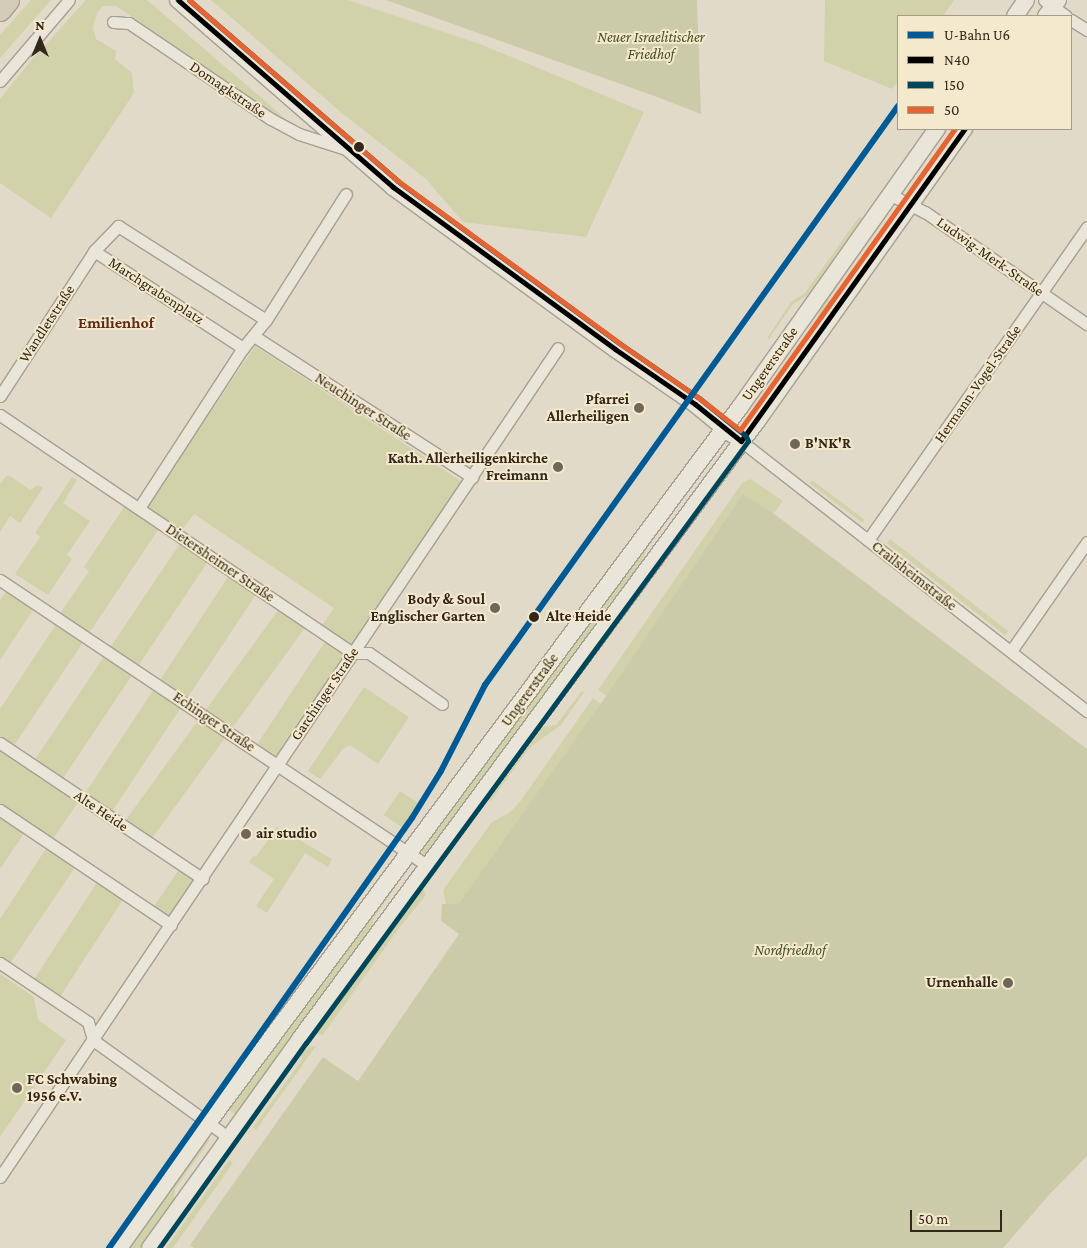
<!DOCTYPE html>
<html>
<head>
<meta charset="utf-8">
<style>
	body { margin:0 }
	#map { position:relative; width:1087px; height:1248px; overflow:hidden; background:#e2dac8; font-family:"Crimson Pro",serif }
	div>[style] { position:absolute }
	.green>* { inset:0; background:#d1d1aa; transform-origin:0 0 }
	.cemetery>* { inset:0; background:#cbcbaa }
	.roads { filter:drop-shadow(1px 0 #a69f92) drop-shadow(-1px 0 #a69f92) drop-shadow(0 1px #a69f92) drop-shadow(0 -1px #a69f92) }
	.street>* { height:11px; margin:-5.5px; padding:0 5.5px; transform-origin:5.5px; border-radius:5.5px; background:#eae5d9 }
	.secondary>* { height:16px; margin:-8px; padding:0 8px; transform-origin:8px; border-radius:8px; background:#eae5d9 }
	.highway>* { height:21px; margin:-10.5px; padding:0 10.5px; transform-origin:10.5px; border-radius:10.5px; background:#d4cbb9 }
	.bus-1>* { height:5px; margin:-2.5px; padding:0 2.5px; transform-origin:2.5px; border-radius:2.5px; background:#000 }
	.bus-2>* { height:5px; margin:-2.5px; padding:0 2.5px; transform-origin:2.5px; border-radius:2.5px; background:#00465a }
	.bus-3>* { height:5px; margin:-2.5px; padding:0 2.5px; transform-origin:2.5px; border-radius:2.5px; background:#e66432 }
	.metro-1>* { height:6px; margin:-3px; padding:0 3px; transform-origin:3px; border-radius:3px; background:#005a96 }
	.dots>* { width:14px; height:14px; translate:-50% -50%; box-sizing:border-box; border:2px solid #f4e9cc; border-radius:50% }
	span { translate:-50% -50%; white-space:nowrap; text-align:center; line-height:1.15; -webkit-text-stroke:4px #f4e9cc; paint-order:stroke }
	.park-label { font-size:15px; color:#435022; font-style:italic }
	.street-label { font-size:15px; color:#33271b }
	.poi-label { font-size:15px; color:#33271b; font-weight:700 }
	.right { translate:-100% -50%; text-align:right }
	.left { translate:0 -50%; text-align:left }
	.stop-label { font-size:15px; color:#33271b; font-weight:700 }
	.neighbourhood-label { font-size:16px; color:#602a1b; font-weight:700 }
	.legend { position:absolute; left:897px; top:15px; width:175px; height:115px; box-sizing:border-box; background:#f4e9cc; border:1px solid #a79b85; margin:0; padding:6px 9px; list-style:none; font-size:15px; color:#33271b }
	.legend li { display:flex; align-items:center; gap:10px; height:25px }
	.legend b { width:25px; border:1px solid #a79b85 }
	.north { position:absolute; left:15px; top:15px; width:50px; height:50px; -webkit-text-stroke:4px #f4e9cc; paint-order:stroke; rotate:0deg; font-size:14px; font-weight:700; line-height:20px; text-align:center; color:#33271b }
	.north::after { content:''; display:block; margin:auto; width:18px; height:22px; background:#33271b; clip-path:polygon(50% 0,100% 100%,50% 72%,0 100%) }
	.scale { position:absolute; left:910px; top:1210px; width:92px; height:22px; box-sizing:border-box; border:2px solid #33271b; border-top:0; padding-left:6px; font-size:15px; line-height:18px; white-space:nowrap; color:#33271b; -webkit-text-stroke:4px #f4e9cc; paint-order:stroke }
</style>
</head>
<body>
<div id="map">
	<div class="green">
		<i style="clip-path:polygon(31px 0,51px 0,0 58px,0 35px)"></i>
		<i style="clip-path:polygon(86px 0,147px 0,286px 119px,287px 122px,116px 6px,103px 6px,97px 13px,93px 27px,96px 39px,116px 51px,115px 59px,132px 73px,134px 93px,51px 218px,0 183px,0 99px,29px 63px)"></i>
		<i style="clip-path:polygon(211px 0,348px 0,480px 44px,644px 112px,586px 237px,463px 222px,426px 179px,343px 114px)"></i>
		<i style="clip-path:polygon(825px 0,954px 0,943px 16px,898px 16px,898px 81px,892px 89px,824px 61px)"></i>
		<i style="clip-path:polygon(886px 211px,889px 213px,830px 297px,829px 308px,759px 409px,755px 406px,817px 319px,821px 306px)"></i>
		<i style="clip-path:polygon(859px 217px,862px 218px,807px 296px,793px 304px,769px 339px,767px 338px,791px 302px,805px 293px)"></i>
		<i style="clip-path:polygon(255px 346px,464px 483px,278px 765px,254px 749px,328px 637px,319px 630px,334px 608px,194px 514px,180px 533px,162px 524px,11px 750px,32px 764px,183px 539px,211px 557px,60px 783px,82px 798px,232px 571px,259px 590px,109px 816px,81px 798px,50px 843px,78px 863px,7px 968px,0 963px,0 919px,49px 844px,27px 829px,0 869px,0 709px,59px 620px,57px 618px,89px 571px,84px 567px,128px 501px,139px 508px,161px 474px,167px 477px)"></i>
		<i style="clip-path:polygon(710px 457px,713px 458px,646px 550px,641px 565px,428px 854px,424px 855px,421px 850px)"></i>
		<i style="clip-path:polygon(6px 476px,10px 476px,30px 490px,38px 485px,43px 488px,20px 523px,10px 516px,0 532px,0 484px)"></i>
		<i style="clip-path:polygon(72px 477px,77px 480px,63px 503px,90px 521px,67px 555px,72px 559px,48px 595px,15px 574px,40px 537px,35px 533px)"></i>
		<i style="clip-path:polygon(750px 479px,783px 501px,773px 514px,743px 495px,607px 696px,598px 690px,742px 483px)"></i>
		<i style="left:812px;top:480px;width:66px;height:4px;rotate:37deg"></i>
		<i style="left:890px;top:539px;width:150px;height:5px;rotate:38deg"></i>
		<i style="clip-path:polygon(10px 586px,37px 604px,0 660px,0 600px)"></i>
		<i style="left:282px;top:605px;width:32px;height:272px;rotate:36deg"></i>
		<i style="clip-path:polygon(364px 687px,409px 717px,378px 764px,350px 745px,343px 749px,320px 779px,308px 771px)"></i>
		<i style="clip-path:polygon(582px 691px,584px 692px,561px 725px,530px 747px,490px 802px,489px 800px,543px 727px,556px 725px)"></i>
		<i style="clip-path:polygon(593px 698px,601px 704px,459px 903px,446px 904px,443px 890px,492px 822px,509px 813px,519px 803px)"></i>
		<i style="left:400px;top:791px;width:22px;height:29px;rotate:34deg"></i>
		<i style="clip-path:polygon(277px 827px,332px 859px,328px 867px,305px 853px,267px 913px,256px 906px,274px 879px,249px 862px,254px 855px,256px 857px)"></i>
		<i style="left:182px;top:865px;width:25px;height:56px;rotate:34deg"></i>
		<i style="clip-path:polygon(407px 870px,374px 918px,371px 929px,236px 1115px,228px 1109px)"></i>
		<i style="left:100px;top:878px;width:31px;height:127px;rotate:33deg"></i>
		<i style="clip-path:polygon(423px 889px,426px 895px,399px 928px,323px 1035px,316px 1034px)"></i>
		<i style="clip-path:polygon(0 974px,34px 997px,38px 1020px,66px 1040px,0 1137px)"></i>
		<i style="clip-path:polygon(316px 1046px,256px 1130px,253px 1127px,302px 1060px,301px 1054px,309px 1047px)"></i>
		<i style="clip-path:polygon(208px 1138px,209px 1141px,175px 1189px,174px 1200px,140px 1248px,130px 1248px)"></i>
		<i style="clip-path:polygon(229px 1160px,233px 1163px,173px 1248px,166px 1248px)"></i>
	</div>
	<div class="cemetery">
		<i style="clip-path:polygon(386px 0,697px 0,701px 114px,657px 97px)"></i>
		<i style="clip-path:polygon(743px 494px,777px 516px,1087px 749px,1087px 1156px,1049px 1195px,1003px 1248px,194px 1248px,190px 1245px,323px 1057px,358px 1081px,459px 934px,441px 921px,442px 904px,459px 903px,604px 699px)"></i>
	</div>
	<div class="roads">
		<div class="street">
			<i style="left:1044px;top:0;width:27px;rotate:36deg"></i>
			<i style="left:1071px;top:20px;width:19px;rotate:32deg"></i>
			<i style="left:113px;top:22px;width:16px;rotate:4deg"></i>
			<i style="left:129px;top:23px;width:171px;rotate:34.1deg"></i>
			<i style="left:271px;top:119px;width:32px;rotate:28deg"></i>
			<i style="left:299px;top:134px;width:49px;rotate:17.7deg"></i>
			<i style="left:0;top:81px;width:106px;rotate:-49.6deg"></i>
			<i style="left:891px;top:195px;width:38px;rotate:27deg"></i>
			<i style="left:925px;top:212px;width:197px;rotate:34.7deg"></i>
			<i style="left:94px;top:251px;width:178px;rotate:33.1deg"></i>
			<i style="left:254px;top:336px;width:260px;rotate:32.9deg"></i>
			<i style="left:0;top:396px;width:173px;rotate:-57deg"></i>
			<i style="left:94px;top:251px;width:35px;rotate:-46deg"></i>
			<i style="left:118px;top:226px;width:175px;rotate:32.4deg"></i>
			<i style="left:0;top:415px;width:426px;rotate:34deg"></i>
			<i style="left:353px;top:653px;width:16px"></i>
			<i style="left:369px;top:653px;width:89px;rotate:34.9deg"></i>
			<i style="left:741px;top:441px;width:439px;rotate:38deg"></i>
			<i style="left:139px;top:508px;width:191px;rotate:-57deg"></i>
			<i style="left:243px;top:348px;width:36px;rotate:-51deg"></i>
			<i style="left:266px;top:320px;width:149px;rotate:-57.6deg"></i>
			<i style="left:868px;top:540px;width:382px;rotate:-55deg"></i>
			<i style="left:0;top:580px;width:515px;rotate:33.75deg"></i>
			<i style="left:1011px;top:651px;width:133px;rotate:-55.1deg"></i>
			<i style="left:0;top:743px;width:244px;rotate:33.8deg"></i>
			<i style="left:0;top:810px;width:206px;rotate:33.9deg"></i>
			<i style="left:0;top:963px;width:106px;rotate:33.8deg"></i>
			<i style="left:88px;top:1022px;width:19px;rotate:74deg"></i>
			<i style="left:93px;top:1040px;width:166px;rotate:35.7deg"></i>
			<i style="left:0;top:1177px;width:999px;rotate:-56.06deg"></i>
		</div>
		<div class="secondary">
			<i style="left:178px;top:0;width:285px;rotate:41deg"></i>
			<i style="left:393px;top:187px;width:275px;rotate:36.1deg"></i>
			<i style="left:615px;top:349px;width:97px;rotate:34.5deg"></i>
			<i style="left:695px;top:404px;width:49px;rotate:39.2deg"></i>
			<i style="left:1015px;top:16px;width:19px;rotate:-55deg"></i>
			<i style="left:1046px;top:16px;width:20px;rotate:-53deg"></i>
			<i style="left:119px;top:1248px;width:153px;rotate:-54.5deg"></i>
			<i style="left:208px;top:1123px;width:892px;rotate:-53.39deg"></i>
			<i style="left:740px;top:407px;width:341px;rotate:-54.7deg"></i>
			<i style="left:150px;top:1248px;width:257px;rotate:-54.3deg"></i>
			<i style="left:300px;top:1039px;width:769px;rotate:-53.52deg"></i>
			<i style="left:757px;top:421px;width:358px;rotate:-54.7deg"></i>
		</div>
		<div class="highway">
			<i style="left:0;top:10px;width:13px;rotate:-51deg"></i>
		</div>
	</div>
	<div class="bus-1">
		<i style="left:178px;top:0;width:285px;rotate:41deg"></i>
		<i style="left:393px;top:187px;width:275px;rotate:36.1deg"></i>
		<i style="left:615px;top:349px;width:97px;rotate:34.5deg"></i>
		<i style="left:695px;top:404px;width:59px;rotate:38.8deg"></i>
		<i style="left:741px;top:441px;width:384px;rotate:-54.4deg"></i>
	</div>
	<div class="bus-2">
		<i style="left:159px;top:1248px;width:252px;rotate:-54.4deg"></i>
		<i style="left:306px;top:1043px;width:747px;rotate:-53.71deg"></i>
		<i style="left:748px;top:441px;width:5px;rotate:-112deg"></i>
		<i style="left:746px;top:436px;width:60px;rotate:-141deg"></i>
		<i style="left:699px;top:398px;width:97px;rotate:-145.5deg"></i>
		<i style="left:619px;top:343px;width:274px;rotate:-143.8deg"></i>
		<i style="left:398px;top:181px;width:276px;rotate:-139.1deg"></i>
	</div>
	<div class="bus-3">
		<i style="left:189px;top:0;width:276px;rotate:40.9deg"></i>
		<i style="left:398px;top:181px;width:274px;rotate:36.2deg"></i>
		<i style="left:619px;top:343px;width:97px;rotate:34.5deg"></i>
		<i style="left:699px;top:398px;width:52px;rotate:38deg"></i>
		<i style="left:740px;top:430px;width:370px;rotate:-54.5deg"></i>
	</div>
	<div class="metro-1">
		<i style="left:109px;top:1248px;width:526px;rotate:-54.83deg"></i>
		<i style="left:412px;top:818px;width:55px;rotate:-58.3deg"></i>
		<i style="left:441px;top:771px;width:97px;rotate:-62.9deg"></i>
		<i style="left:485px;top:685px;width:711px;rotate:-54.5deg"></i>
	</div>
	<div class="dots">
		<i style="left:359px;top:147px;background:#33271b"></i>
		<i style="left:639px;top:408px;background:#706658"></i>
		<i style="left:795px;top:444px;background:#706658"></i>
		<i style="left:558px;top:467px;background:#706658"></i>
		<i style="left:495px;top:608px;background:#706658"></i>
		<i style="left:534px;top:617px;background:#33271b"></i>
		<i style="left:246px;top:834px;background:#706658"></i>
		<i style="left:1008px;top:983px;background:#706658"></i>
		<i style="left:17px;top:1088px;background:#706658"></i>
	</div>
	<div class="park-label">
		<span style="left:651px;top:46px">Neuer Israelitischer<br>Friedhof</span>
		<span style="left:790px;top:951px">Nordfriedhof</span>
	</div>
	<div class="street-label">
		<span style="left:228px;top:90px;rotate:34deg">Domagkstraße</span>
		<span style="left:990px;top:257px;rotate:35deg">Ludwig-Merk-Straße</span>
		<span style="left:156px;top:291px;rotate:33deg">Marchgrabenplatz</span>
		<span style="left:47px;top:324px;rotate:-57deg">Wandletstraße</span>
		<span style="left:770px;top:364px;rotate:-55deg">Ungererstraße</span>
		<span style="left:978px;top:384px;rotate:-55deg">Hermann-Vogel-Straße</span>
		<span style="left:363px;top:407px;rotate:33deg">Neuchinger Straße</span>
		<span style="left:220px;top:563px;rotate:34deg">Dietersheimer Straße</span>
		<span style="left:914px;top:576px;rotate:38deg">Crailsheimstraße</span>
		<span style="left:530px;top:690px;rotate:-54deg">Ungererstraße</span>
		<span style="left:325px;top:694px;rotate:-56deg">Garchinger Straße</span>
		<span style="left:214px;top:722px;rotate:34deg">Echinger Straße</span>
		<span style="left:101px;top:811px;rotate:34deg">Alte Heide</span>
	</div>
	<div class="poi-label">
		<span class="right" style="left:629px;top:408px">Pfarrei<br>Allerheiligen</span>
		<span class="left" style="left:805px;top:444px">B'NK'R</span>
		<span class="right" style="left:548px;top:467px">Kath. Allerheiligenkirche<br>Freimann</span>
		<span class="right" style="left:485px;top:608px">Body &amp; Soul<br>Englischer Garten</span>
		<span class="left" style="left:256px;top:834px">air studio</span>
		<span class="right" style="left:998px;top:983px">Urnenhalle</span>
		<span class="left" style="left:27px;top:1088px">FC Schwabing<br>1956 e.V.</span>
	</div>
	<div class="stop-label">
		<span class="left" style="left:546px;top:617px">Alte Heide</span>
	</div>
	<div class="neighbourhood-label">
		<span style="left:116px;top:323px">Emilienhof</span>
	</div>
	<ul class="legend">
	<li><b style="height:6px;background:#005a96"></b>U-Bahn U6</li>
	<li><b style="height:6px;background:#000"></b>N40</li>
	<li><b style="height:6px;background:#00465a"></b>150</li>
	<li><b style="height:6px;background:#e66432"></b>50</li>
	</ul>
	<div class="north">N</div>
	<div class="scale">50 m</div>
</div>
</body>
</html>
